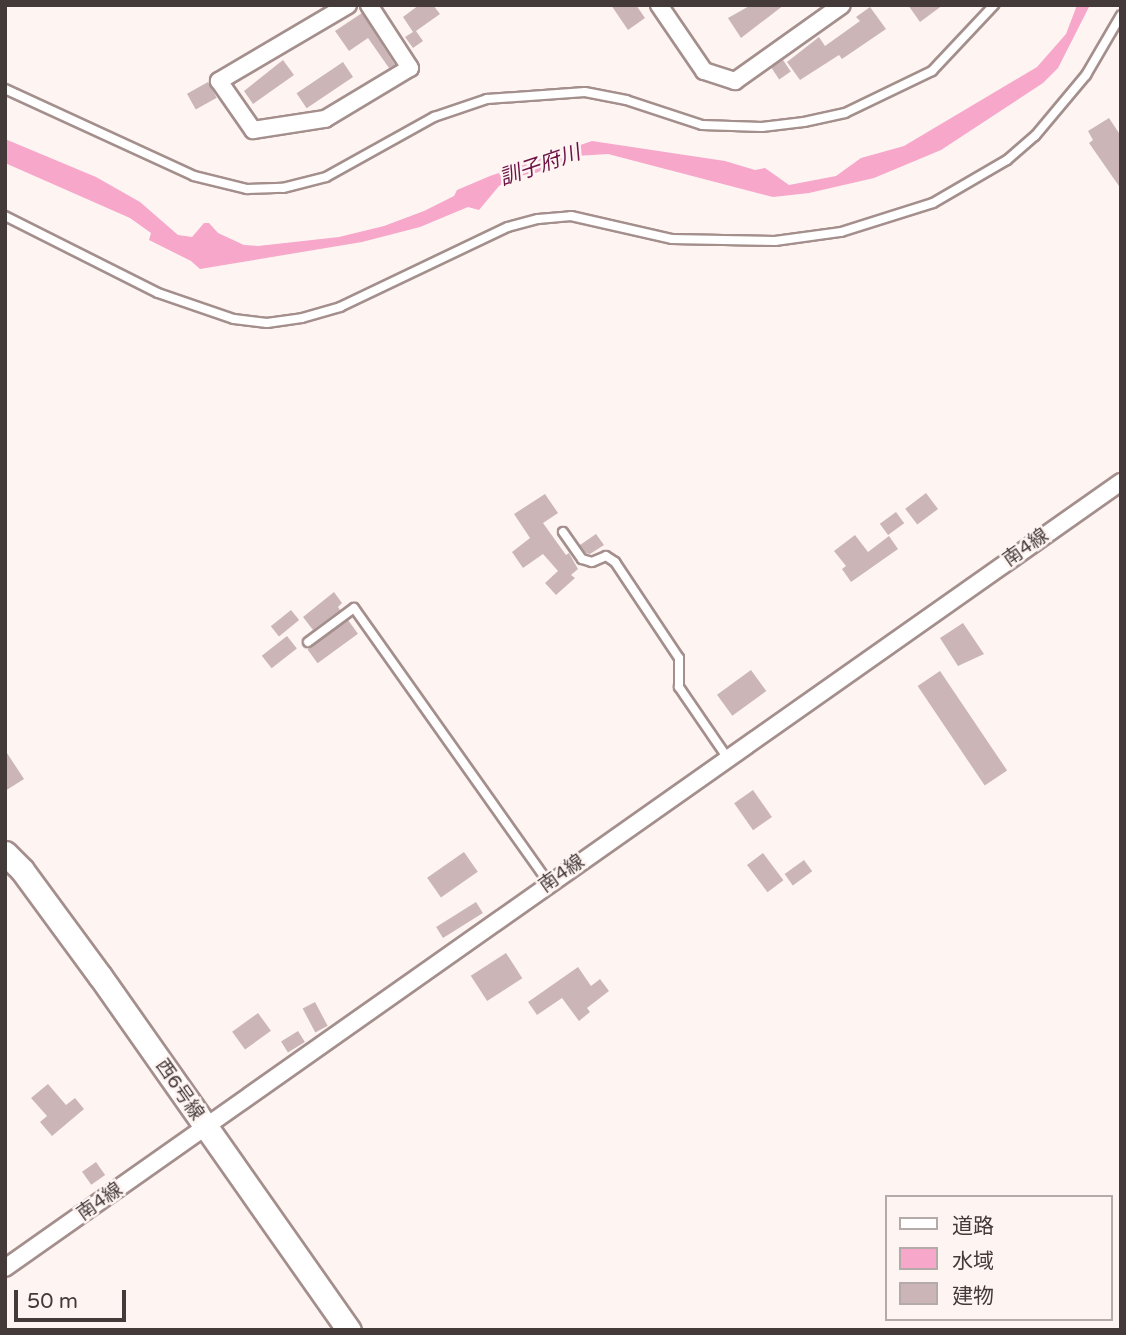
<!DOCTYPE html>
<html>
<head>
<meta charset="utf-8">
<style>
	body { margin:0 }
	#map { position:relative; width:1126px; height:1335px; overflow:hidden; background:#fef5f3; font-family:"Varela Round","Noto Sans JP",sans-serif }
	div>[style] { position:absolute }
	.water>* { inset:0; background:#f6a7ca }
	.building>* { inset:0; background:#cbb5b7; transform-origin:0 0 }
	.roads { filter:drop-shadow(2px 0 #a48f8c) drop-shadow(-2px 0 #a48f8c) drop-shadow(0 2px #a48f8c) drop-shadow(0 -2px #a48f8c) }
	.lane>* { height:8px; margin:-4px; padding:0 4px; transform-origin:4px; border-radius:4px; background:#fff }
	.street>* { height:16px; margin:-8px; padding:0 8px; transform-origin:8px; border-radius:8px; background:#fff }
	.secondary>* { height:23px; margin:-11.5px; padding:0 11.5px; transform-origin:11.5px; border-radius:11.5px; background:#fff }
	span { translate:-50% -50%; white-space:nowrap; text-align:center; line-height:1.15; -webkit-text-stroke:5px #fef5f3; paint-order:stroke }
	.street-label { font-size:19px; color:#443a39 }
	.water-label { font-size:21px; color:#6d1346; font-style:italic }
	.frame { position:absolute; inset:0; border:7px solid #443a39; pointer-events:none }
	.legend { position:absolute; left:885px; top:1195px; width:228px; height:126px; box-sizing:border-box; background:#fef5f3; border:2px solid #b4aaa9; margin:0; padding:9px 12px; list-style:none; font-size:21px; color:#443a39 }
	.legend li { display:flex; align-items:center; gap:14px; height:35px }
	.legend b { width:35px; border:2px solid #b4aaa9 }
	.scale { position:absolute; left:14px; top:1290px; width:112px; height:32px; box-sizing:border-box; border:4px solid #443a39; border-top:0; padding-left:9px; font-size:21px; line-height:24px; white-space:nowrap; color:#443a39; -webkit-text-stroke:5px #fef5f3; paint-order:stroke }
</style>
</head>
<body>
<div id="map">
	<div class="water">
		<i style="clip-path:polygon(1077px 5px,1090px 5px,1058px 68px,1043px 83px,941px 150px,874px 178px,809px 193px,773px 197px,608px 154px,576px 156px,536px 173px,511px 178px,499px 186px,479px 210px,468px 207px,420px 227px,362px 242px,200px 269px,191px 261px,149px 240px,151px 233px,130px 218px,5px 163px,5px 139px,96px 177px,140px 202px,178px 235px,192px 237px,204px 223px,209px 223px,218px 233px,244px 245px,258px 246px,339px 237px,384px 226px,424px 211px,454px 196px,457px 190px,490px 176px,592px 141px,725px 161px,755px 170px,765px 168px,789px 185px,836px 176px,861px 158px,904px 146px,1037px 67px,1066px 34px)"></i>
	</div>
	<div class="building">
		<i style="clip-path:polygon(419px 5px,433px 5px,440px 14px,416px 31px,423px 41px,413px 48px,405px 37px,413px 32px,403px 17px)"></i>
		<i style="clip-path:polygon(611px 5px,636px 5px,645px 18px,628px 30px)"></i>
		<i style="clip-path:polygon(751px 5px,784px 5px,741px 38px,728px 18px)"></i>
		<i style="clip-path:polygon(908px 5px,943px 5px,920px 22px)"></i>
		<i style="clip-path:polygon(870px 7px,886px 29px,842px 59px,839px 55px,800px 80px,787px 62px,819px 37px,825px 46px,860px 21px,856px 17px)"></i>
		<i style="clip-path:polygon(362px 13px,395px 65px,389px 68px,368px 38px,349px 51px,335px 31px)"></i>
		<i style="clip-path:polygon(283px 60px,294px 75px,253px 104px,244px 91px)"></i>
		<i style="left:783px;top:60px;width:14px;height:14px;rotate:56deg"></i>
		<i style="left:343px;top:62px;width:18px;height:56px;rotate:56deg"></i>
		<i style="left:208px;top:82px;width:18px;height:24px;rotate:61deg"></i>
		<i style="clip-path:polygon(1109px 118px,1121px 136px,1121px 189px,1089px 143px,1093px 140px,1088px 131px)"></i>
		<i style="left:926px;top:493px;width:20px;height:26px;rotate:53deg"></i>
		<i style="clip-path:polygon(545px 494px,558px 513px,543px 523px,566px 555px,569px 553px,578px 569px,571px 575px,575px 578px,556px 595px,545px 583px,558px 571px,543px 554px,523px 568px,512px 552px,530px 538px,514px 514px)"></i>
		<i style="left:896px;top:512px;width:14px;height:20px;rotate:54deg"></i>
		<i style="clip-path:polygon(596px 534px,604px 545px,590px 554px,586px 553px,580px 545px)"></i>
		<i style="clip-path:polygon(855px 535px,868px 552px,889px 536px,898px 549px,851px 582px,842px 569px,846px 566px,834px 551px)"></i>
		<i style="clip-path:polygon(334px 592px,342px 603px,338px 607px,340px 610px,313px 630px,303px 617px)"></i>
		<i style="left:291px;top:610px;width:13px;height:26px;rotate:51deg"></i>
		<i style="left:348px;top:620px;width:17px;height:50px;rotate:54deg"></i>
		<i style="clip-path:polygon(963px 623px,984px 654px,958px 666px,940px 638px)"></i>
		<i style="left:287px;top:636px;width:16px;height:32px;rotate:52deg"></i>
		<i style="left:751px;top:670px;width:26px;height:42px;rotate:54deg"></i>
		<i style="left:940px;top:671px;width:120px;height:27px;rotate:56deg"></i>
		<i style="clip-path:polygon(5px 750px,24px 779px,5px 791px)"></i>
		<i style="left:753px;top:790px;width:33px;height:23px;rotate:55deg"></i>
		<i style="left:464px;top:852px;width:24px;height:45px;rotate:55deg"></i>
		<i style="left:763px;top:853px;width:34px;height:20px;rotate:53deg"></i>
		<i style="left:804px;top:860px;width:14px;height:24px;rotate:54deg"></i>
		<i style="left:476px;top:902px;width:13px;height:47px;rotate:58deg"></i>
		<i style="left:506px;top:953px;width:30px;height:42px;rotate:57deg"></i>
		<i style="clip-path:polygon(578px 967px,591px 986px,600px 979px,609px 991px,587px 1008px,590px 1012px,579px 1021px,562px 998px,537px 1015px,528px 1002px)"></i>
		<i style="left:315px;top:1002px;width:27px;height:14px;rotate:62deg"></i>
		<i style="left:258px;top:1013px;width:22px;height:32px;rotate:54deg"></i>
		<i style="left:298px;top:1031px;width:13px;height:20px;rotate:58deg"></i>
		<i style="clip-path:polygon(48px 1084px,66px 1105px,75px 1098px,84px 1109px,52px 1136px,40px 1122px,47px 1116px,31px 1098px)"></i>
		<i style="left:96px;top:1162px;width:16px;height:17px;rotate:55deg"></i>
	</div>
	<div class="roads">
		<div class="lane">
			<i style="left:5px;top:89px;width:208px;rotate:24.7deg"></i>
			<i style="left:194px;top:176px;width:55px;rotate:13.8deg"></i>
			<i style="left:247px;top:189px;width:36px;rotate:-2deg"></i>
			<i style="left:283px;top:188px;width:44px;rotate:-14.3deg"></i>
			<i style="left:326px;top:177px;width:124px;rotate:-29.1deg"></i>
			<i style="left:434px;top:117px;width:56px;rotate:-18.8deg"></i>
			<i style="left:487px;top:99px;width:98px;rotate:-4.1deg"></i>
			<i style="left:585px;top:92px;width:42px;rotate:11deg"></i>
			<i style="left:626px;top:100px;width:80px;rotate:18.2deg"></i>
			<i style="left:702px;top:125px;width:60px;rotate:1.9deg"></i>
			<i style="left:762px;top:127px;width:42px;rotate:-6.8deg"></i>
			<i style="left:804px;top:122px;width:42px;rotate:-12.4deg"></i>
			<i style="left:845px;top:113px;width:97px;rotate:-25.8deg"></i>
			<i style="left:932px;top:71px;width:91px;rotate:-46.8deg"></i>
			<i style="left:5px;top:216px;width:171px;rotate:26.7deg"></i>
			<i style="left:158px;top:293px;width:80px;rotate:18.9deg"></i>
			<i style="left:234px;top:319px;width:33px;rotate:7deg"></i>
			<i style="left:267px;top:323px;width:35px;rotate:-8deg"></i>
			<i style="left:302px;top:318px;width:40px;rotate:-16deg"></i>
			<i style="left:340px;top:307px;width:186px;rotate:-25.5deg"></i>
			<i style="left:508px;top:227px;width:31px;rotate:-15deg"></i>
			<i style="left:538px;top:219px;width:33px;rotate:-5deg"></i>
			<i style="left:571px;top:216px;width:104px;rotate:12.8deg"></i>
			<i style="left:672px;top:239px;width:103px;rotate:1.1deg"></i>
			<i style="left:775px;top:241px;width:67px;rotate:-7.8deg"></i>
			<i style="left:841px;top:232px;width:96px;rotate:-17.5deg"></i>
			<i style="left:933px;top:203px;width:86px;rotate:-30.2deg"></i>
			<i style="left:1007px;top:160px;width:37px;rotate:-41deg"></i>
			<i style="left:1035px;top:136px;width:80px;rotate:-50.1deg"></i>
			<i style="left:1086px;top:75px;width:69px;rotate:-59.7deg"></i>
			<i style="left:563px;top:532px;width:33px;rotate:55deg"></i>
			<i style="left:582px;top:559px;width:10px;rotate:17deg"></i>
			<i style="left:592px;top:562px;width:15px;rotate:-23deg"></i>
			<i style="left:606px;top:556px;width:11px;rotate:34deg"></i>
			<i style="left:615px;top:562px;width:115px;rotate:56.3deg"></i>
			<i style="left:679px;top:658px;width:29px;rotate:90deg"></i>
			<i style="left:679px;top:687px;width:85px;rotate:55.6deg"></i>
			<i style="left:308px;top:642px;width:57px;rotate:-36.5deg"></i>
			<i style="left:354px;top:608px;width:337px;rotate:54.7deg"></i>
		</div>
		<div class="street">
			<i style="left:348px;top:5px;width:150px;rotate:149.5deg"></i>
			<i style="left:219px;top:81px;width:60px;rotate:55.2deg"></i>
			<i style="left:253px;top:130px;width:73px;rotate:-8.7deg"></i>
			<i style="left:325px;top:119px;width:99px;rotate:-31deg"></i>
			<i style="left:410px;top:68px;width:75px;rotate:-123.1deg"></i>
			<i style="left:659px;top:5px;width:80px;rotate:55.7deg"></i>
			<i style="left:704px;top:71px;width:33px;rotate:18deg"></i>
			<i style="left:735px;top:81px;width:131px;rotate:-35.4deg"></i>
			<i style="left:5px;top:1268px;width:1365px;rotate:-35.16deg"></i>
		</div>
		<div class="secondary">
			<i style="left:5px;top:853px;width:24px;rotate:45deg"></i>
			<i style="left:22px;top:870px;width:132px;rotate:53.7deg"></i>
			<i style="left:100px;top:976px;width:433px;rotate:54.9deg"></i>
		</div>
	</div>
	<div class="street-label">
		<span style="left:1026px;top:548px;rotate:-35deg">南4線</span>
		<span style="left:562px;top:874px;rotate:-35deg">南4線</span>
		<span style="left:179px;top:1090px;rotate:55deg">西6号線</span>
		<span style="left:100px;top:1202px;rotate:-35deg">南4線</span>
	</div>
	<div class="water-label">
		<span style="left:540px;top:166px;rotate:-19deg">訓子府川</span>
	</div>
	<div class="frame"></div>
	<ul class="legend">
	<li><b style="height:9px;background:#fff"></b>道路</li>
	<li><b style="height:19px;background:#f6a7ca"></b>水域</li>
	<li><b style="height:19px;background:#cbb5b7"></b>建物</li>
	</ul>
	<div class="scale">50 m</div>
</div>
</body>
</html>
